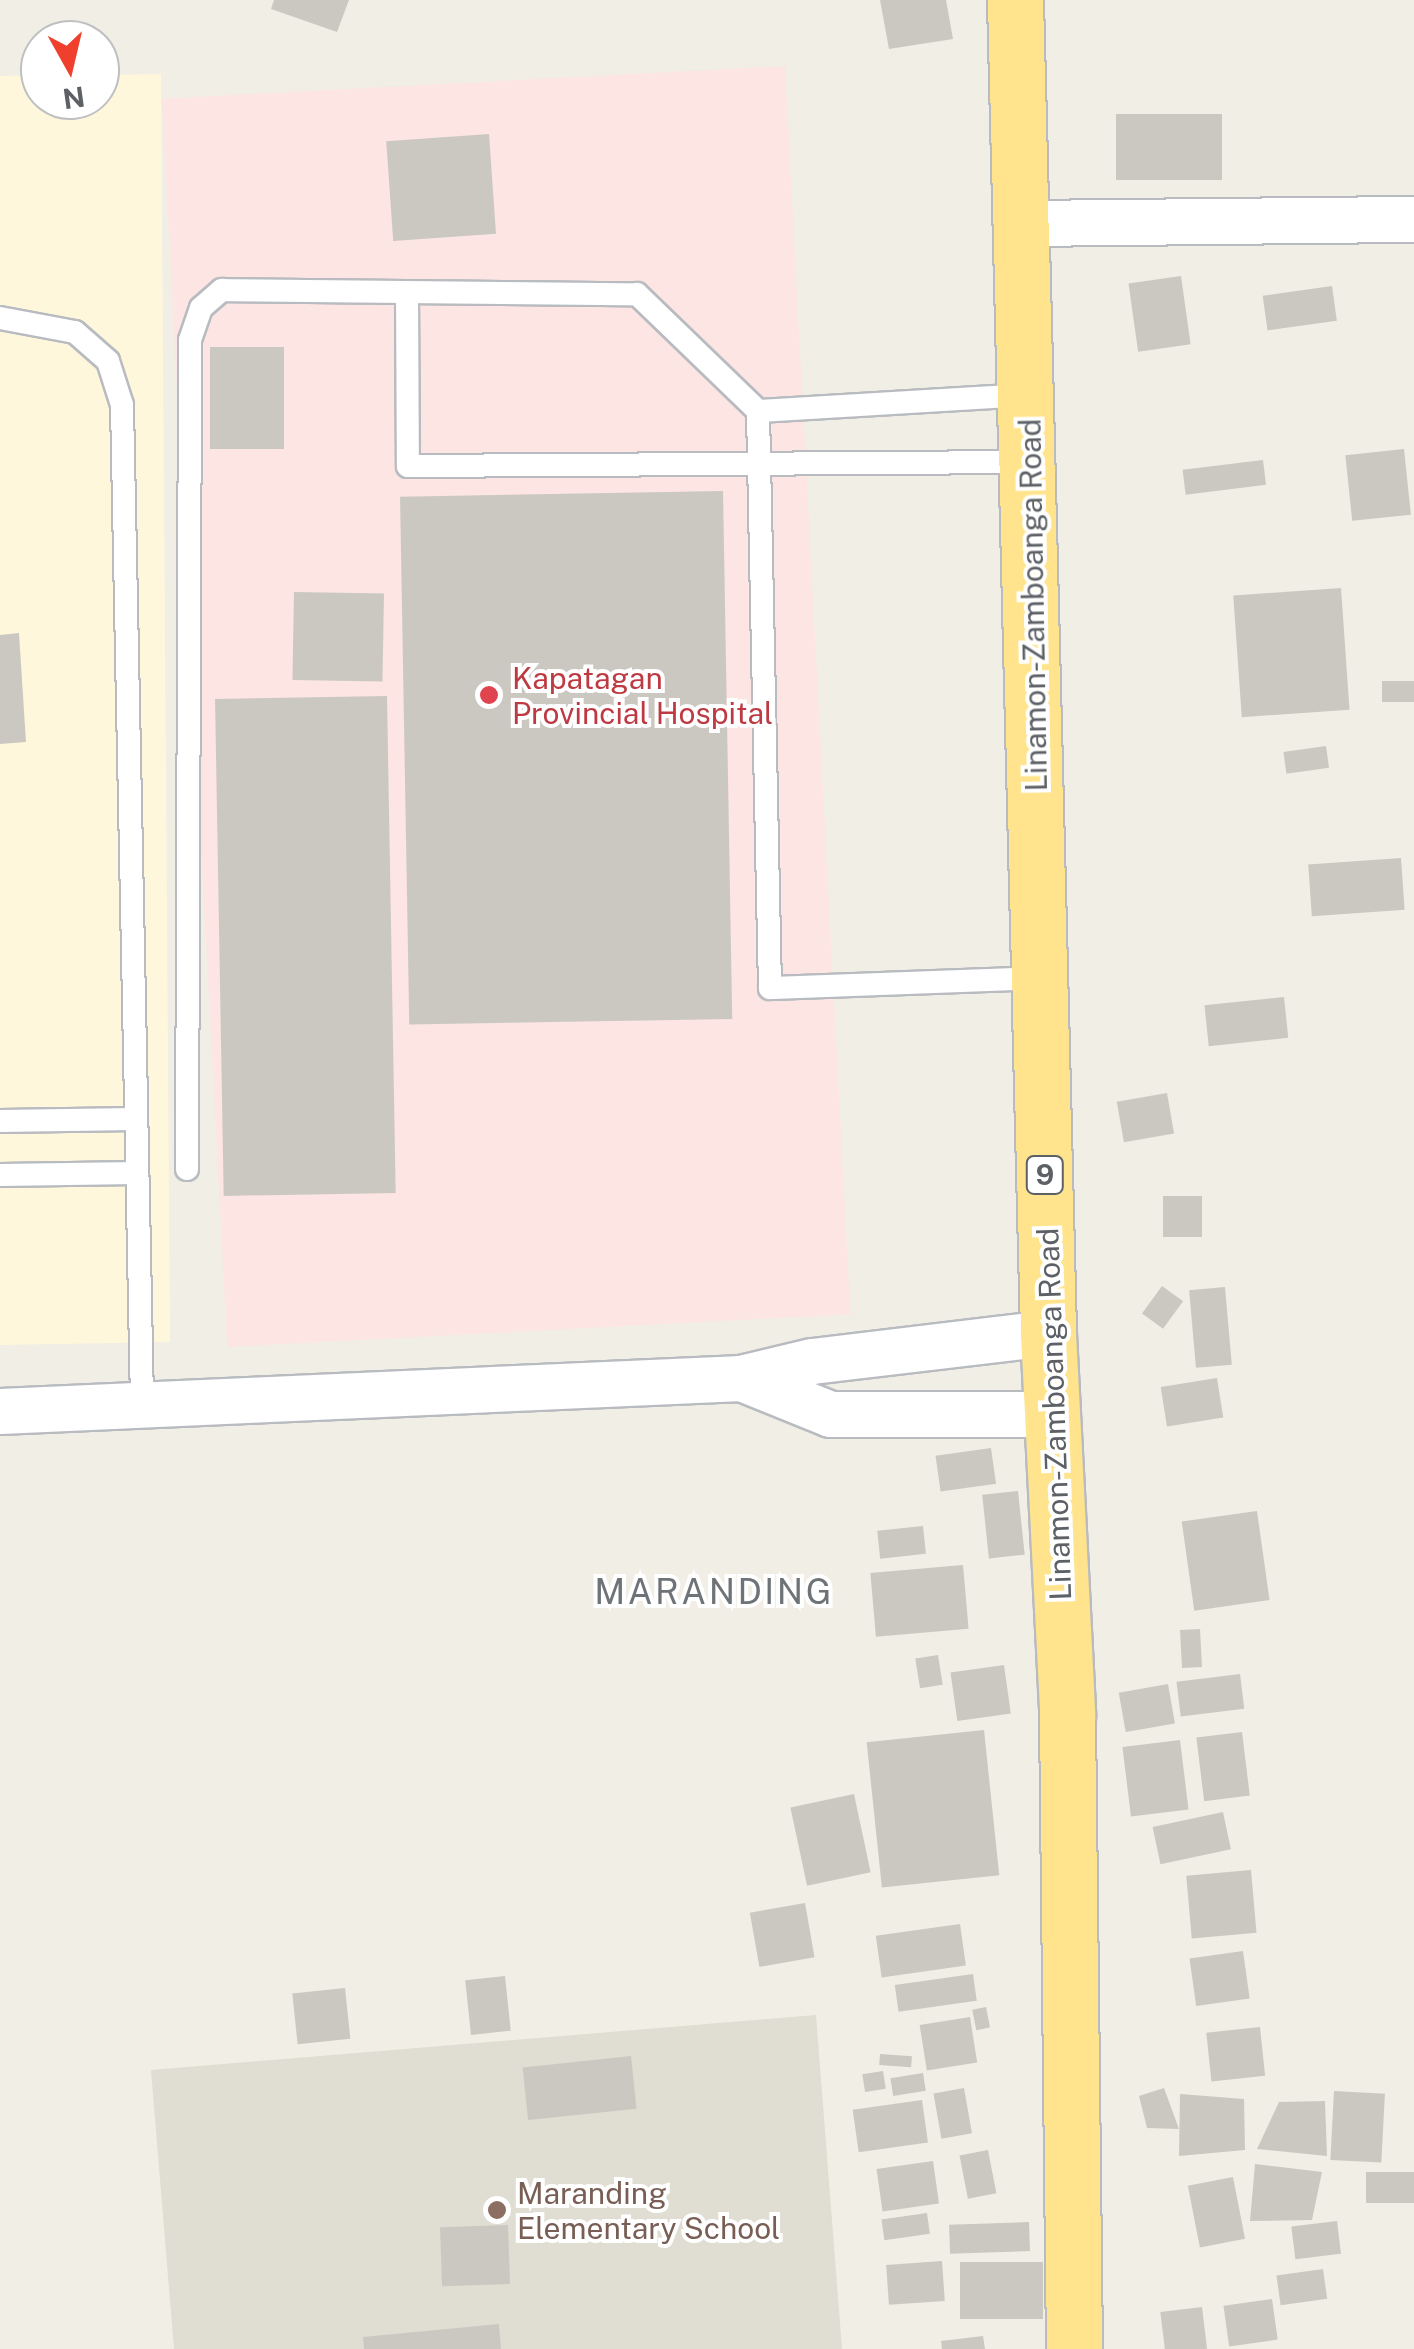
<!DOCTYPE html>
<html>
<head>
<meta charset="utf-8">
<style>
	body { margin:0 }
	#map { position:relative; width:1414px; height:2349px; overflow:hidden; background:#f0eee5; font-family:"Public Sans",sans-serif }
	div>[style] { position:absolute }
	.commercial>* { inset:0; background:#fff7db }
	.education>* { inset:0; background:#e0ddd3 }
	.medical>* { inset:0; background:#fce5e2; transform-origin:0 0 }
	.building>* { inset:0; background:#cbc8c2; transform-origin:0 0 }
	.roads { filter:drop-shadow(2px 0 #b8bbc0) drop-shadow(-2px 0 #b8bbc0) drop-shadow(0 2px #b8bbc0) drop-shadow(0 -2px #b8bbc0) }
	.lane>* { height:22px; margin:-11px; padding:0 11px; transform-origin:11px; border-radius:11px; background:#fff }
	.street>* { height:45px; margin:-22.5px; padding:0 22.5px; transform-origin:22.5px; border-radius:22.5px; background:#fff }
	.highway>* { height:55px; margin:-27.5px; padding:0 27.5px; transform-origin:27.5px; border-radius:27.5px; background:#ffe48d }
	.dots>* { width:28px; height:28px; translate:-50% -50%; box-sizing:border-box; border:5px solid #fff; border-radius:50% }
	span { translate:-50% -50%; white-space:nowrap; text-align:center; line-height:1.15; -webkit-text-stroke:8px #fff; paint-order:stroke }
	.shield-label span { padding:2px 8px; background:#fff; border:2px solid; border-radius:8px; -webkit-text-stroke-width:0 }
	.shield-label { font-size:28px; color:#5d6166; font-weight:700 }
	.street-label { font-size:30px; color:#5d6166 }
	.health-label { font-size:30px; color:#be3a42 }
	.left { translate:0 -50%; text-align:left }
	.education-label { font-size:30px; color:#785e54 }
	.quarter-label { font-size:35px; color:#6e7378; letter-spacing:2.5px }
	.north { position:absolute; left:20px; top:20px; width:100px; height:100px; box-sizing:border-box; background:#fff; border:2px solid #bec0c2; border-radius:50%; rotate:172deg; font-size:28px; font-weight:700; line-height:40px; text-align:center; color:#5d6166 }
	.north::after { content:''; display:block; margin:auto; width:35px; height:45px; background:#f03f2c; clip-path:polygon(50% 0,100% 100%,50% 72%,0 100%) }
</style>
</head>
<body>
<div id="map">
	<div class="commercial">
		<i style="clip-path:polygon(161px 74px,170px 1342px,0 1345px,0 76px,40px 75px,40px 100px,100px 100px,100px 75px)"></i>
	</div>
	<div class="education">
		<i style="clip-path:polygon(816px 2015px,842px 2349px,174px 2349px,151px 2070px)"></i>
	</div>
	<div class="medical">
		<i style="left:785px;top:66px;width:1250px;height:624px;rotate:87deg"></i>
	</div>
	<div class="building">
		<i style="clip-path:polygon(274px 0,349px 0,337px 32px,271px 9px)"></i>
		<i style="clip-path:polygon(880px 0,946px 0,953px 39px,889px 49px)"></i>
		<i style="left:1116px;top:114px;width:106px;height:66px"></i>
		<i style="left:489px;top:134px;width:100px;height:103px;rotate:86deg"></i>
		<i style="left:1181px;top:276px;width:69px;height:53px;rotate:82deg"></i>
		<i style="left:1332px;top:286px;width:35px;height:70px;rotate:82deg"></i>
		<i style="left:210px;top:347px;width:74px;height:102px"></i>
		<i style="left:1404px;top:449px;width:66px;height:59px;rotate:84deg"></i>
		<i style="left:1263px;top:460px;width:25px;height:81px;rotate:83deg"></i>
		<i style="left:723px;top:491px;width:528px;height:323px;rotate:89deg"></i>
		<i style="left:1341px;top:588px;width:122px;height:108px;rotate:86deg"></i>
		<i style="left:294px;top:592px;width:90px;height:88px;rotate:1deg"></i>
		<i style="clip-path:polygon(19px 633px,26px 742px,0 744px,0 635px)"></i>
		<i style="left:1414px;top:681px;width:21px;height:32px;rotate:90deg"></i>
		<i style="left:387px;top:696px;width:497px;height:172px;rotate:89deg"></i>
		<i style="left:1326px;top:746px;width:22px;height:43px;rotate:82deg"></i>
		<i style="left:1401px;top:858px;width:52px;height:93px;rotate:86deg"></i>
		<i style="left:1284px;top:997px;width:41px;height:80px;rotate:84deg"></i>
		<i style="left:1167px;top:1093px;width:41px;height:51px;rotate:80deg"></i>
		<i style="left:1202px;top:1196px;width:41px;height:39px;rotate:90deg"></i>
		<i style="left:1162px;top:1286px;width:26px;height:34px;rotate:36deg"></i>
		<i style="left:1225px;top:1287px;width:78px;height:36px;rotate:85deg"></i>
		<i style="left:1217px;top:1378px;width:40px;height:57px;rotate:81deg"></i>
		<i style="left:991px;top:1448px;width:36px;height:56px;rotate:82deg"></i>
		<i style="left:1018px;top:1491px;width:64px;height:36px;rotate:84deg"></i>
		<i style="left:1257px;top:1511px;width:90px;height:76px;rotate:82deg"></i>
		<i style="left:923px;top:1526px;width:28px;height:46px;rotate:84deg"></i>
		<i style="left:963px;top:1565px;width:64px;height:93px;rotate:85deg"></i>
		<i style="left:1200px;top:1629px;width:38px;height:20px;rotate:87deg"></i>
		<i style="left:938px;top:1655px;width:30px;height:23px;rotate:81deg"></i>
		<i style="left:1004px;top:1665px;width:49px;height:54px;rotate:82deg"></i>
		<i style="left:1240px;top:1674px;width:35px;height:64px;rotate:83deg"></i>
		<i style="left:1168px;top:1684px;width:40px;height:50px;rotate:80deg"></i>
		<i style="left:984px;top:1730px;width:146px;height:118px;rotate:84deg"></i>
		<i style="left:1242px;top:1732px;width:64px;height:46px;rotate:83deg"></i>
		<i style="left:1180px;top:1740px;width:70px;height:58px;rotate:83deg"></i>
		<i style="left:854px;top:1794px;width:80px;height:65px;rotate:78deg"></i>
		<i style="left:1223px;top:1812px;width:38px;height:72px;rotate:78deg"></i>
		<i style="left:1251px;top:1870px;width:63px;height:65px;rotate:85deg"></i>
		<i style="left:805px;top:1903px;width:55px;height:56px;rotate:80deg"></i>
		<i style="left:960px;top:1924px;width:42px;height:85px;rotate:82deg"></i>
		<i style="left:1243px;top:1951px;width:48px;height:54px;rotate:82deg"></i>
		<i style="left:973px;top:1974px;width:27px;height:79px;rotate:82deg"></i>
		<i style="left:505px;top:1976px;width:55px;height:40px;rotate:84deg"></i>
		<i style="left:345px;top:1988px;width:51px;height:53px;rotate:84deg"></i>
		<i style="left:986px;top:2007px;width:21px;height:14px;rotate:79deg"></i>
		<i style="left:970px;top:2017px;width:46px;height:51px;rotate:81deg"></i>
		<i style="left:1260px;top:2027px;width:49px;height:54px;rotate:84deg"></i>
		<i style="left:880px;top:2054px;width:32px;height:11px;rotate:4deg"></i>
		<i style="left:631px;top:2056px;width:53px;height:109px;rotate:84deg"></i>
		<i style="left:883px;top:2071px;width:18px;height:21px;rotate:81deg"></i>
		<i style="left:923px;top:2073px;width:18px;height:33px;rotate:81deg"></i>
		<i style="left:964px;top:2088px;width:46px;height:31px;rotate:80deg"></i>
		<i style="clip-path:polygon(1164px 2088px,1179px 2129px,1147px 2128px,1139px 2096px)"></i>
		<i style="left:1334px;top:2091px;width:51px;height:69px;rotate:3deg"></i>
		<i style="clip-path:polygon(1180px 2094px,1244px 2099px,1245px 2150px,1179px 2156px)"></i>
		<i style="left:922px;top:2100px;width:43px;height:70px;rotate:82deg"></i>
		<i style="clip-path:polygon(1325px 2101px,1327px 2156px,1257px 2149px,1279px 2102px)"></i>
		<i style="left:988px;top:2150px;width:44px;height:29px;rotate:79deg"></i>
		<i style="left:933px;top:2161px;width:43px;height:57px;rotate:82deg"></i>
		<i style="clip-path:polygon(1255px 2164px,1322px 2172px,1312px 2220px,1250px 2221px)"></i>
		<i style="left:1414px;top:2172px;width:31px;height:48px;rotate:90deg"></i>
		<i style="left:1233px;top:2177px;width:63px;height:46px;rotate:79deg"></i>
		<i style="left:927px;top:2213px;width:21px;height:46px;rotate:82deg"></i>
		<i style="left:1337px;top:2221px;width:33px;height:46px;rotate:83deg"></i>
		<i style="left:1029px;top:2222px;width:29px;height:80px;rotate:88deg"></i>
		<i style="left:508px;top:2225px;width:59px;height:68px;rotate:88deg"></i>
		<i style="left:942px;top:2261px;width:40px;height:56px;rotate:86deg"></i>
		<i style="left:960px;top:2262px;width:83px;height:57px"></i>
		<i style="left:1323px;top:2269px;width:30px;height:47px;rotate:82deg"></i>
		<i style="left:1272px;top:2299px;width:41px;height:49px;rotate:82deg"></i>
		<i style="left:1202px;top:2307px;width:42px;height:42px;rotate:83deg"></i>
		<i style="clip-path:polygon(499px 2324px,501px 2349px,364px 2349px,363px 2337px)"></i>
		<i style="clip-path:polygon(983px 2336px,985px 2349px,942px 2349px,941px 2341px)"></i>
	</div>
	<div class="roads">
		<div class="lane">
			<i style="left:407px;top:292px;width:174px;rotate:89.7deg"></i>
			<i style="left:408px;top:466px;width:620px;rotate:-0.37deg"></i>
			<i style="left:0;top:318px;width:76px;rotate:10.6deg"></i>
			<i style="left:75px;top:332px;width:44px;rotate:41.3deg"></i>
			<i style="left:108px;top:361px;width:46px;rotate:72.3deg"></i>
			<i style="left:122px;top:405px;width:1000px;rotate:88.85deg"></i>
			<i style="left:758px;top:411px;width:266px;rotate:-3.4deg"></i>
			<i style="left:0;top:1121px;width:135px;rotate:-0.8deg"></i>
			<i style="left:187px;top:1169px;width:829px;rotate:-89.79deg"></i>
			<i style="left:190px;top:340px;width:34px;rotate:-71deg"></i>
			<i style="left:201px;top:308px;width:28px;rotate:-41deg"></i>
			<i style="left:222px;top:290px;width:415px;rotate:0.6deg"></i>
			<i style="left:637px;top:294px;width:168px;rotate:44deg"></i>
			<i style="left:758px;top:411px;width:577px;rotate:88.81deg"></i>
			<i style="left:770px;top:988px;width:268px;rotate:-2.1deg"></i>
			<i style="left:0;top:1175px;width:137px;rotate:-0.8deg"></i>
		</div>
		<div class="street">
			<i style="left:1023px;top:223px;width:391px;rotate:-0.6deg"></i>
			<i style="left:741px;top:1378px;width:96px;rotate:22deg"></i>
			<i style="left:830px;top:1414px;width:221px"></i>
			<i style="left:0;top:1411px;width:742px;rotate:-2.55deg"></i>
			<i style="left:741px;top:1378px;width:73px;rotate:-13.5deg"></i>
			<i style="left:812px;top:1361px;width:238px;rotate:-6.8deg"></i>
		</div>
		<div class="highway">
			<i style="left:1015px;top:0;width:1333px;rotate:88.58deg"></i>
			<i style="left:1048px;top:1333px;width:381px;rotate:87.1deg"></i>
			<i style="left:1067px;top:1714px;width:635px;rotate:89.37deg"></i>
		</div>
	</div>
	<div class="dots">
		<i style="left:489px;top:695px;background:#e0444e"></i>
		<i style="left:497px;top:2210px;background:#8d6e63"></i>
	</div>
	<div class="shield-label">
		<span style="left:1045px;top:1175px">9</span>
	</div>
	<div class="street-label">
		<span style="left:1033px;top:605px;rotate:-91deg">Linamon-Zamboanga Road</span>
		<span style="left:1054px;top:1414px;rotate:-92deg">Linamon-Zamboanga Road</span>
	</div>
	<div class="health-label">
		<span class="left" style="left:512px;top:695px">Kapatagan<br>Provincial Hospital</span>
	</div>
	<div class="education-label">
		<span class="left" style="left:517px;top:2210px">Maranding<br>Elementary School</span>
	</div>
	<div class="quarter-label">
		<span style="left:714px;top:1592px">MARANDING</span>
	</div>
	<div class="north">N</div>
</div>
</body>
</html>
